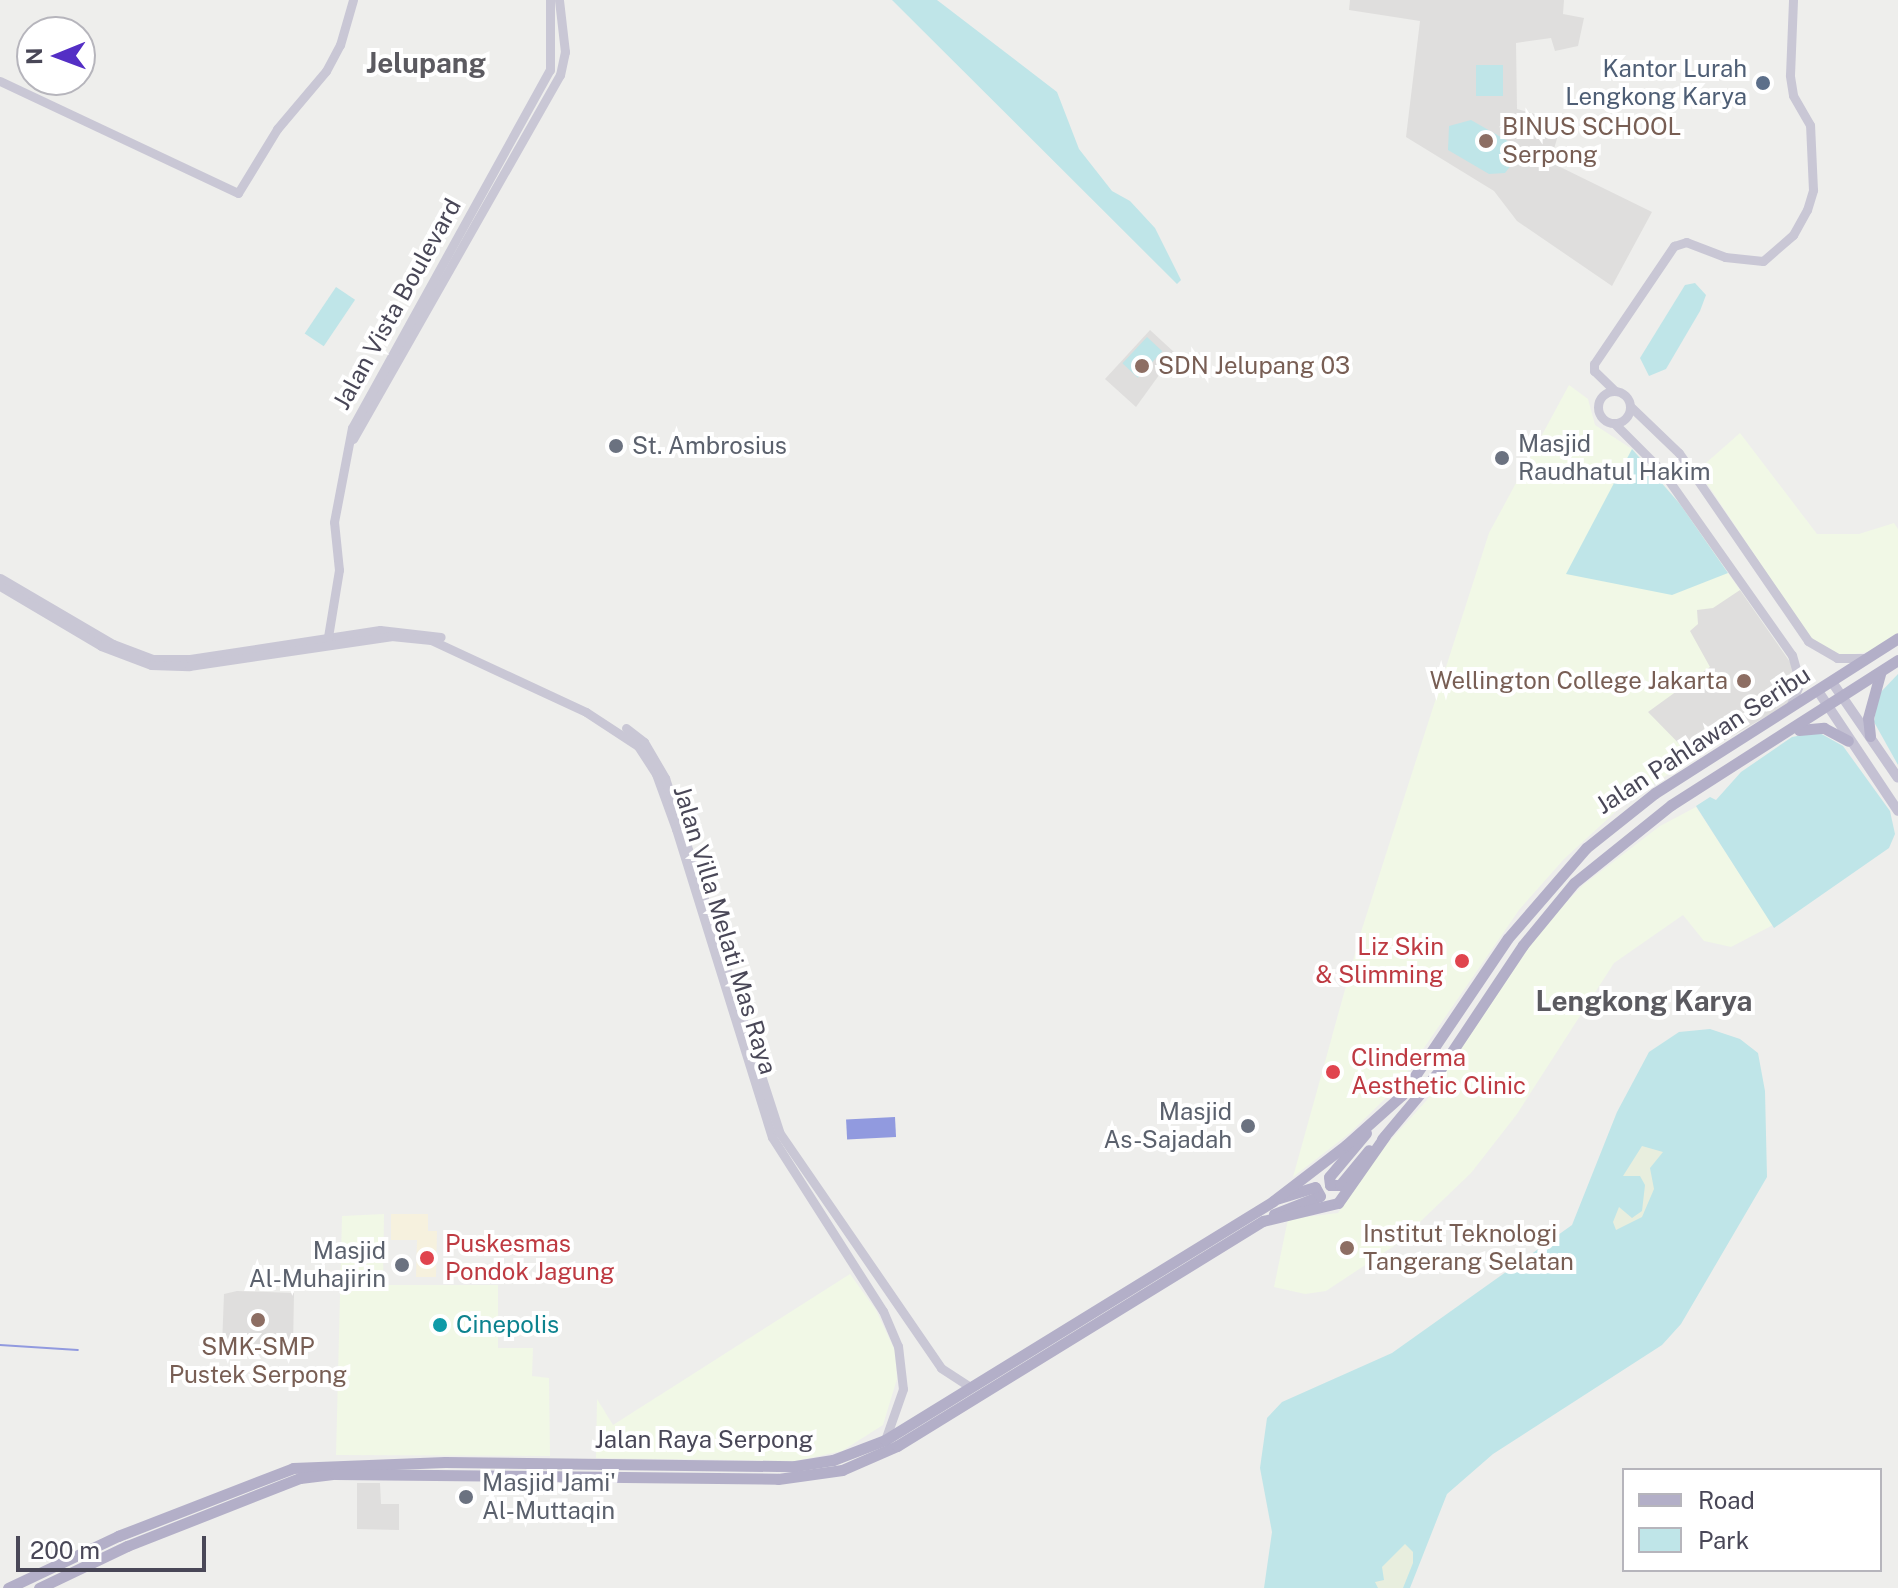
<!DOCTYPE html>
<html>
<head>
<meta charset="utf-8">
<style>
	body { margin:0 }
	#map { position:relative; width:1898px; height:1588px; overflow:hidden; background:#eeeeec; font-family:"Public Sans",sans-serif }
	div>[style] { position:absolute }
	.commercial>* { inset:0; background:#f1f8e6 }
	.education>* { inset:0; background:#dfdedd }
	.medical>* { inset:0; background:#f6f1de }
	.green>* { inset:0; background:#bfe5e8; transform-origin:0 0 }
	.sand>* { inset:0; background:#e8eede }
	.water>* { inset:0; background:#919adf; transform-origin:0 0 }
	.stream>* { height:2px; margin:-1px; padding:0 1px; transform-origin:1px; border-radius:1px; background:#919adf }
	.tertiary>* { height:9px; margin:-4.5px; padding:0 4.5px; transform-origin:4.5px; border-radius:4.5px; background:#c9c7d5 }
	.tertiary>.ring { margin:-4.5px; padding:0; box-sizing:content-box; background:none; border:9px solid #c9c7d5; border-radius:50% }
	.secondary>* { height:10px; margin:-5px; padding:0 5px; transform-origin:5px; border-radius:5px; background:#c4c1d3 }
	.primary>* { height:11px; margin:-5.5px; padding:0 5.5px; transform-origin:5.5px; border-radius:5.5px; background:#b3afc8 }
	.dots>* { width:22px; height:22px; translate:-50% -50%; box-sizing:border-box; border:4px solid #fff; border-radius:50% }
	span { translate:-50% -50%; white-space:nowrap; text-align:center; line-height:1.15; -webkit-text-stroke:8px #fff; paint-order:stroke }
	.service-label { font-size:24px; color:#4e5e75 }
	.right { translate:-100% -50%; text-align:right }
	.education-label { font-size:24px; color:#785e54 }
	.left { translate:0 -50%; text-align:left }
	.street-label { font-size:24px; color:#494757 }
	.worship-label { font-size:24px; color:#5b616d }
	.health-label { font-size:24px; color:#be3a42 }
	.culture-label { font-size:24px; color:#0d838f }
	.quarter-label { font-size:28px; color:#5b5a60; font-weight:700 }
	.legend { position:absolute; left:1622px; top:1468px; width:260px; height:104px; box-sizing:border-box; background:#fff; border:2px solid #b6b5bc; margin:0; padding:10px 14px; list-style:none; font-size:24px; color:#494757 }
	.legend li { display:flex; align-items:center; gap:16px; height:40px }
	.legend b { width:40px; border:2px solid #b6b5bc }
	.north { position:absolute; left:16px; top:16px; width:80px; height:80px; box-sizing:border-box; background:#fff; border:2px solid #b6b5bc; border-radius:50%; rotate:269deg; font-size:22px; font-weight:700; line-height:32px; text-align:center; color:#494757 }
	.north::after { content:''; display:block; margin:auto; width:28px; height:36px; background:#542fc5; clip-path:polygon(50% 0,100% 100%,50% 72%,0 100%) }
	.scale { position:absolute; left:16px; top:1536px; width:190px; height:36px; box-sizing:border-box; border:4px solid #494757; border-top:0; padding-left:10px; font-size:24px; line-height:28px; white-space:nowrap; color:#494757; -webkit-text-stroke:6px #fff; paint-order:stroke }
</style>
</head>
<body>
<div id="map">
	<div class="commercial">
		<i style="clip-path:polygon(1569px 385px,1588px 399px,1595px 425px,1632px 449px,1680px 504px,1797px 672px,1693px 758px,1625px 803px,1564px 859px,1519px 910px,1397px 1087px,1350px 1133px,1293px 1177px,1361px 932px,1489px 533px)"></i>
		<i style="clip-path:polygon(1740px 433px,1817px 534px,1859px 534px,1894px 523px,1898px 529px,1898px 633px,1874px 651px,1836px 657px,1816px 647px,1698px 470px)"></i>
		<i style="clip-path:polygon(1696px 807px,1773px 925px,1731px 947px,1704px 941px,1683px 915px,1614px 963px,1517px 1114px,1471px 1173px,1397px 1244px,1326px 1291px,1305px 1294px,1274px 1287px,1288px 1219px,1338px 1213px,1377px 1155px,1426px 1101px,1543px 926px,1583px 885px,1660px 826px)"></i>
		<i style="clip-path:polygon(384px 1214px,383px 1285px,498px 1285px,498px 1348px,533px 1348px,532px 1376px,549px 1378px,550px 1456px,336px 1455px,342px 1216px)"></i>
		<i style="clip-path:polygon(850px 1274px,876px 1310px,895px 1351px,897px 1379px,883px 1425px,842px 1451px,796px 1461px,596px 1458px,597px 1399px,613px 1425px)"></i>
	</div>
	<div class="education">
		<i style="clip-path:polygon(1350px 0,1564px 0,1563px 14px,1584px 18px,1578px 46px,1555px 51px,1551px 38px,1516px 43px,1517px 109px,1562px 122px,1550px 162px,1652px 212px,1612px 286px,1517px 221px,1494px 191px,1406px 137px,1420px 21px,1349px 10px)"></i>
		<i style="clip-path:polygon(1150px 330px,1175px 353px,1136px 407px,1105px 379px)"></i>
		<i style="clip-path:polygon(1740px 590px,1797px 672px,1798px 691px,1790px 703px,1693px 758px,1648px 712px,1710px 667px,1690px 631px,1698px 624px,1697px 610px,1713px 608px)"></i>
		<i style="clip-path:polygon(237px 1291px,294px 1293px,293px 1348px,222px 1346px,224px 1294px)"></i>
		<i style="clip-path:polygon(357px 1483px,380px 1483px,381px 1504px,399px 1504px,399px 1530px,357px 1529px)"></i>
	</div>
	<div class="medical">
		<i style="clip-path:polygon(391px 1214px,428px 1214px,428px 1231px,437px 1231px,436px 1277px,416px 1277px,417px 1240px,391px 1240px)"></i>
	</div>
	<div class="green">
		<i style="clip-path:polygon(892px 0,937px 0,1057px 92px,1079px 149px,1112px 191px,1130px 201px,1155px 228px,1181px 280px,1177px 284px)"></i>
		<i style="left:1476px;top:65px;width:27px;height:31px"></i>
		<i style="clip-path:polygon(1471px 120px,1513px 144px,1515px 160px,1505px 173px,1489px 174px,1448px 150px,1449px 126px)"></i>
		<i style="clip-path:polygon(1695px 283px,1706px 295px,1700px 311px,1666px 369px,1649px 376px,1640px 358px,1685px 285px)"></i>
		<i style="left:336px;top:287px;width:23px;height:56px;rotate:34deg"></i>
		<i style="left:1147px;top:337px;width:21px;height:36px;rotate:43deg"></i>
		<i style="clip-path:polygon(1632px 449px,1680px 504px,1728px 573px,1672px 595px,1566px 574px)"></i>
		<i style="clip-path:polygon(1898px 674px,1898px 765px,1874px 722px,1878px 695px)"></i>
		<i style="clip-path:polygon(1818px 732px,1843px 746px,1890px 811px,1895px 834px,1889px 848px,1774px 928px,1696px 806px,1710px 797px,1716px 800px,1741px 772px,1792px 737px)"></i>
		<i style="clip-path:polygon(1710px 1029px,1740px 1039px,1758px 1053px,1765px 1091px,1767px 1177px,1681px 1324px,1662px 1345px,1493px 1454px,1447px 1494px,1410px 1588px,1264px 1588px,1272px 1532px,1260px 1468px,1267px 1418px,1282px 1402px,1392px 1353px,1572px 1225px,1617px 1112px,1649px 1052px,1679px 1032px)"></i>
	</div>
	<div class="sand">
		<i style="clip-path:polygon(1642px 1146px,1663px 1152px,1650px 1168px,1654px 1189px,1642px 1217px,1616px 1230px,1613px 1222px,1619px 1207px,1632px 1218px,1642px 1211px,1645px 1185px,1640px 1176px,1623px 1176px)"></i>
		<i style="clip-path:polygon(1405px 1544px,1413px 1552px,1413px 1563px,1403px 1588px,1378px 1588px,1375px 1582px,1384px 1580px,1382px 1567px)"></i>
	</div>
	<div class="water">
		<i style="left:895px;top:1117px;width:20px;height:49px;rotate:87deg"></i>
	</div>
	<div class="stream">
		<i style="left:0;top:1345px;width:78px;rotate:3.7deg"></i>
	</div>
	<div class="tertiary">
		<i style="left:0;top:81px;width:263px;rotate:25.2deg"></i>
		<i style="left:238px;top:193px;width:75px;rotate:-58.6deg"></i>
		<i style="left:277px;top:129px;width:76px;rotate:-49.8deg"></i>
		<i style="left:326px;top:71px;width:30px;rotate:-62deg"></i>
		<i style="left:340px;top:45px;width:47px;rotate:-73.9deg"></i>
		<i class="ring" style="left:1598px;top:391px;width:23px;height:23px"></i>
		<i style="left:1615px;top:391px;width:29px;rotate:-136deg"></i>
		<i style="left:1594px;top:371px;width:7px;rotate:-90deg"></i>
		<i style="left:1594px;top:364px;width:143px;rotate:-55.9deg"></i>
		<i style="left:1674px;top:246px;width:13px;rotate:-18deg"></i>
		<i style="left:1686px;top:242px;width:42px;rotate:21deg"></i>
		<i style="left:1725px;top:257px;width:38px;rotate:6deg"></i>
		<i style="left:1763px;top:261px;width:40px;rotate:-41deg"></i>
		<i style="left:1793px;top:235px;width:29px;rotate:-61deg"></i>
		<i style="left:1807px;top:210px;width:21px;rotate:-73deg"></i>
		<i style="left:1813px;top:190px;width:65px;rotate:-92.6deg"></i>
		<i style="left:1810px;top:125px;width:34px;rotate:-120deg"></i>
		<i style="left:1793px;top:95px;width:20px;rotate:-99deg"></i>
		<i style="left:1790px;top:75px;width:75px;rotate:-87.7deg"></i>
		<i style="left:1631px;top:407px;width:66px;rotate:43.8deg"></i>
		<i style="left:1679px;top:453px;width:228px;rotate:55.5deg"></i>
		<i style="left:1808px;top:641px;width:34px;rotate:30deg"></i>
		<i style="left:1837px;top:658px;width:28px"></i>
		<i style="left:1615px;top:424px;width:66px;rotate:45deg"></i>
		<i style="left:1662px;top:471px;width:225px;rotate:54.8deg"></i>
		<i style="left:1792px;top:655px;width:29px;rotate:74deg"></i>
		<i style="left:1800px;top:683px;width:26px;rotate:113deg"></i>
		<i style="left:353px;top:439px;width:419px;rotate:-60.4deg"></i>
		<i style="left:560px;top:75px;width:24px;rotate:-78deg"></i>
		<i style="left:565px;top:52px;width:52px;rotate:-96.6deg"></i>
		<i style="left:0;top:578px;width:131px;rotate:30.3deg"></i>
		<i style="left:113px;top:644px;width:43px;rotate:20.6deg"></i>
		<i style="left:153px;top:659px;width:37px"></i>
		<i style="left:190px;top:659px;width:192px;rotate:-8.7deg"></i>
		<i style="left:380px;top:630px;width:61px;rotate:6.5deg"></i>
		<i style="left:0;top:586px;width:117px;rotate:30.7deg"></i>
		<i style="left:101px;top:646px;width:53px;rotate:20.8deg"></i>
		<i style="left:151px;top:665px;width:38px;rotate:2deg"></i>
		<i style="left:189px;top:666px;width:204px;rotate:-8.4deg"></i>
		<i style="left:391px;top:636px;width:40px;rotate:5.7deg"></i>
		<i style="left:431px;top:640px;width:171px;rotate:24.9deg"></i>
		<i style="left:586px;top:712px;width:62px;rotate:33.2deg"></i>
		<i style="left:638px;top:746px;width:33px;rotate:57deg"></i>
		<i style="left:656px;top:774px;width:59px;rotate:70deg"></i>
		<i style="left:676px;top:829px;width:323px;rotate:72.7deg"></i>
		<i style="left:772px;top:1137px;width:206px;rotate:57.5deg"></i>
		<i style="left:883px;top:1311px;width:38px;rotate:67deg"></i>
		<i style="left:898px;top:1346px;width:43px;rotate:83.4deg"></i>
		<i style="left:903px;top:1389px;width:54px;rotate:109.4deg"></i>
		<i style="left:328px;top:637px;width:68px;rotate:-80.7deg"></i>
		<i style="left:339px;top:570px;width:48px;rotate:-95.9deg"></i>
		<i style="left:334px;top:522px;width:96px;rotate:-79.2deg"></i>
		<i style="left:352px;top:428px;width:409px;rotate:-61.1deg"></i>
		<i style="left:550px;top:70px;width:70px;rotate:-90deg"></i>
		<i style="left:626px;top:728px;width:23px;rotate:38deg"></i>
		<i style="left:644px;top:742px;width:42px;rotate:59.7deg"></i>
		<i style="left:665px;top:778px;width:372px;rotate:72.1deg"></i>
		<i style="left:779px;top:1132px;width:286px;rotate:55.5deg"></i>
		<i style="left:941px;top:1368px;width:33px;rotate:33deg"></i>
	</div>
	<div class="secondary">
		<i style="left:1832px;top:682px;width:116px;rotate:55.5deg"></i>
		<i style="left:1818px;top:691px;width:144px;rotate:56.3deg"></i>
	</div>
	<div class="primary">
		<i style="left:1799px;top:730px;width:25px;rotate:-5deg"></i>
		<i style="left:1824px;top:728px;width:27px;rotate:28deg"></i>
		<i style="left:1870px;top:736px;width:18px;rotate:-96deg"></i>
		<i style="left:1868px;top:718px;width:46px;rotate:-74.7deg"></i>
		<i style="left:1366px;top:1133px;width:57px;rotate:130.1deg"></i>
		<i style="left:1329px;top:1177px;width:8px;rotate:83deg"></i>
		<i style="left:1330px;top:1185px;width:10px"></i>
		<i style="left:1340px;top:1185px;width:45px;rotate:-50.4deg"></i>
		<i style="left:1382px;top:1139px;width:89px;rotate:-50deg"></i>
		<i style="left:1439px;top:1071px;width:151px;rotate:-56.3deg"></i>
		<i style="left:1523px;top:945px;width:80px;rotate:-50.6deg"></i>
		<i style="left:1574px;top:883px;width:124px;rotate:-38.8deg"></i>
		<i style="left:1671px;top:805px;width:269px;rotate:-32.6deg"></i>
		<i style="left:1274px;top:1214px;width:49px;rotate:-21.4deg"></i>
		<i style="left:1320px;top:1196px;width:10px;rotate:-119deg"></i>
		<i style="left:1315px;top:1187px;width:39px;rotate:163deg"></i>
		<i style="left:8px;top:1588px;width:122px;rotate:-25.3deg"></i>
		<i style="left:118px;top:1536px;width:188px;rotate:-21.2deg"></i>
		<i style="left:293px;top:1468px;width:152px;rotate:-2.3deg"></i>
		<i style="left:445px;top:1462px;width:350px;rotate:0.7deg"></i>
		<i style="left:795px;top:1466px;width:38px;rotate:-9deg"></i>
		<i style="left:833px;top:1460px;width:56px;rotate:-21deg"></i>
		<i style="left:885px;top:1440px;width:456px;rotate:-31.6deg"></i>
		<i style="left:1273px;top:1201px;width:92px;rotate:-37.5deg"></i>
		<i style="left:1346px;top:1145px;width:75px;rotate:-41.8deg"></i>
		<i style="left:1402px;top:1095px;width:189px;rotate:-56deg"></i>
		<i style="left:1508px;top:938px;width:119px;rotate:-49.1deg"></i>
		<i style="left:1586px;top:848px;width:88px;rotate:-38.6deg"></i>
		<i style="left:1655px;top:793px;width:288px;rotate:-32.5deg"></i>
		<i style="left:39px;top:1588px;width:98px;rotate:-25.5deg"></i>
		<i style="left:127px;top:1546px;width:186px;rotate:-21.5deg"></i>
		<i style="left:300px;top:1478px;width:35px;rotate:-7deg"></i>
		<i style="left:335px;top:1474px;width:443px;rotate:0.6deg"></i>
		<i style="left:778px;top:1479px;width:65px;rotate:-8deg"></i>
		<i style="left:842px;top:1470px;width:60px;rotate:-23.6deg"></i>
		<i style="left:897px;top:1446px;width:430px;rotate:-31.6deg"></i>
		<i style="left:1263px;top:1221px;width:77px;rotate:-13.5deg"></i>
		<i style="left:1338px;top:1203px;width:82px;rotate:-55deg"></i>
	</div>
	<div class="dots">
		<i style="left:1763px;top:83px;background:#5c6f8a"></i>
		<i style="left:1486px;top:141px;background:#8d6e63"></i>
		<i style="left:1142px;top:366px;background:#8d6e63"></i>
		<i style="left:616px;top:446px;background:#6b7280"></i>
		<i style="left:1502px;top:458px;background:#6b7280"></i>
		<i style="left:1744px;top:681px;background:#8d6e63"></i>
		<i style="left:1462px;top:961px;background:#e0444e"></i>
		<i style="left:1333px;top:1072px;background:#e0444e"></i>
		<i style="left:1248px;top:1126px;background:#6b7280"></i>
		<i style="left:1347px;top:1248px;background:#8d6e63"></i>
		<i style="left:427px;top:1258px;background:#e0444e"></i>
		<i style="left:402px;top:1265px;background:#6b7280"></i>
		<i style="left:258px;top:1320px;background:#8d6e63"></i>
		<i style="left:440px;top:1325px;background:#0f9aa8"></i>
		<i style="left:466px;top:1497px;background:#6b7280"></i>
	</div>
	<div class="service-label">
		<span class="right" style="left:1747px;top:83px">Kantor Lurah<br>Lengkong Karya</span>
	</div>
	<div class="education-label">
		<span class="left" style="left:1502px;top:141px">BINUS SCHOOL<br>Serpong</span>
		<span class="left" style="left:1158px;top:366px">SDN Jelupang 03</span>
		<span class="right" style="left:1728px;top:681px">Wellington College Jakarta</span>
		<span class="left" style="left:1363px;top:1248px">Institut Teknologi<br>Tangerang Selatan</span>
		<span style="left:258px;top:1361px">SMK-SMP<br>Pustek Serpong</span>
	</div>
	<div class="street-label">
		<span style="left:397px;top:304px;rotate:-61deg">Jalan Vista Boulevard</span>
		<span style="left:1703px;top:740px;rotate:-33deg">Jalan Pahlawan Seribu</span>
		<span style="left:725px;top:930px;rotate:73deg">Jalan Villa Melati Mas Raya</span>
		<span style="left:704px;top:1440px">Jalan Raya Serpong</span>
	</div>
	<div class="worship-label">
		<span class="left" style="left:1518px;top:458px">Masjid<br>Raudhatul Hakim</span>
		<span class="left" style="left:632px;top:446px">St. Ambrosius</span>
		<span class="right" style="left:1232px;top:1126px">Masjid<br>As-Sajadah</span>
		<span class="right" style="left:386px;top:1265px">Masjid<br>Al-Muhajirin</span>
		<span class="left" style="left:482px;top:1497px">Masjid Jami'<br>Al-Muttaqin</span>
	</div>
	<div class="health-label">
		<span class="right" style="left:1444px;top:961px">Liz Skin<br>&amp; Slimming</span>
		<span class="left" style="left:1351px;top:1072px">Clinderma<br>Aesthetic Clinic</span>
		<span class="left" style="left:445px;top:1258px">Puskesmas<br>Pondok Jagung</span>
	</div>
	<div class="culture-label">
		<span class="left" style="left:456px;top:1325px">Cinepolis</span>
	</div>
	<div class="quarter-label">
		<span style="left:426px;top:63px">Jelupang</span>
		<span style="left:1644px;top:1001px">Lengkong Karya</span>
	</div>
	<ul class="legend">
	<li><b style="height:10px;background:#b3afc8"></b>Road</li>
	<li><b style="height:22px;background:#bfe5e8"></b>Park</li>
	</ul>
	<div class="north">N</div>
	<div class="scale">200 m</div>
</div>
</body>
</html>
